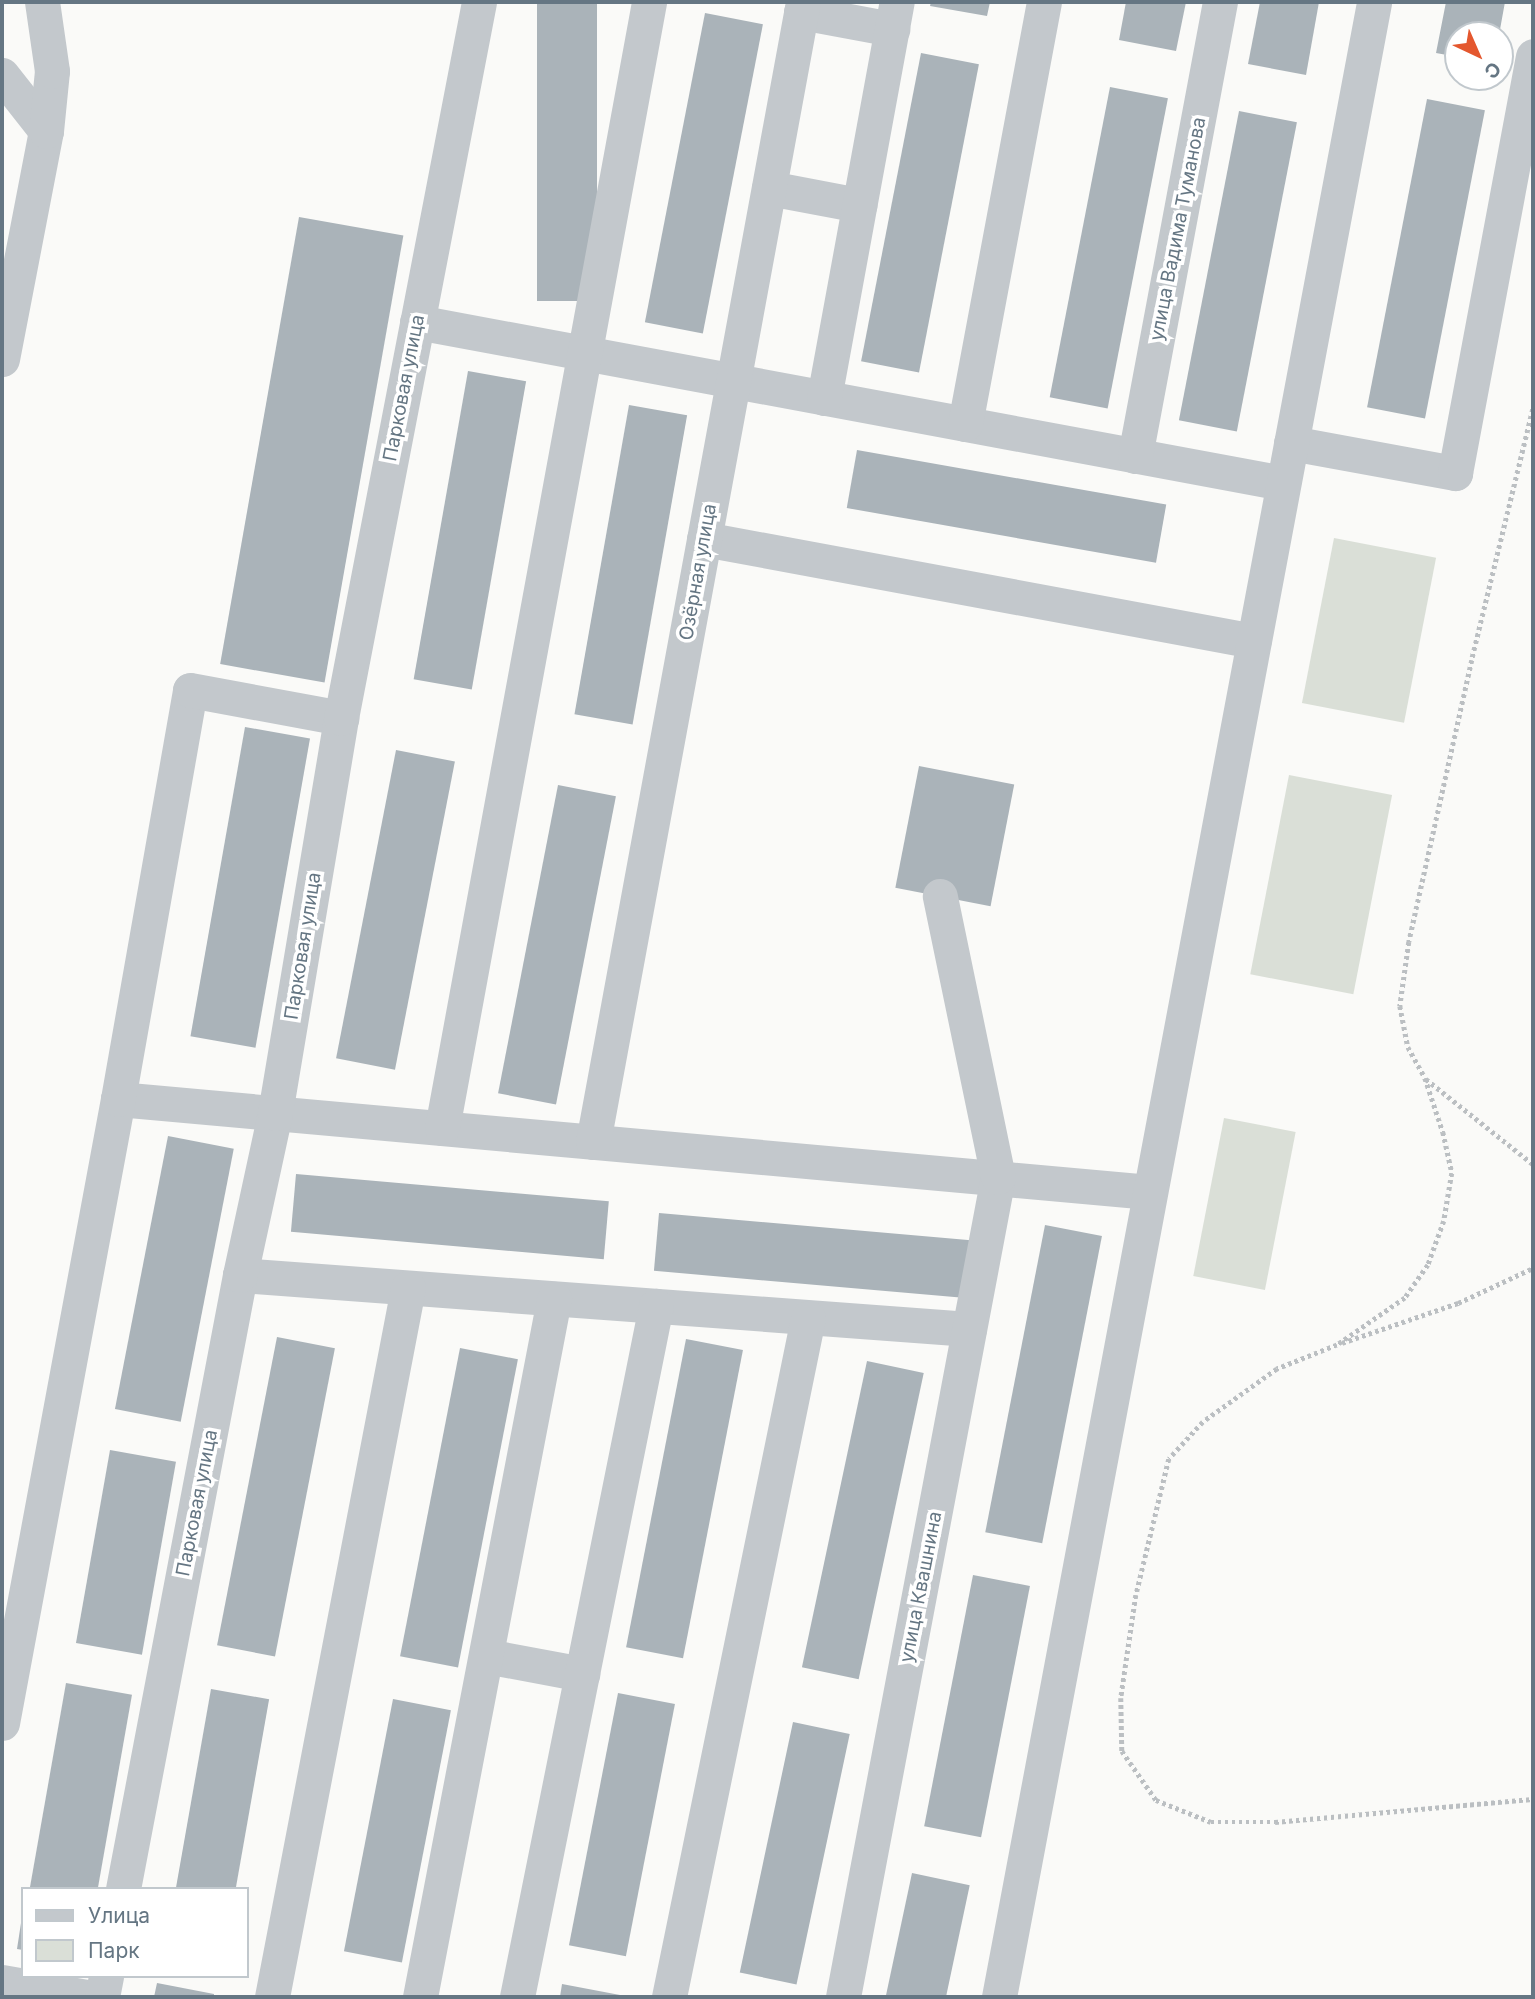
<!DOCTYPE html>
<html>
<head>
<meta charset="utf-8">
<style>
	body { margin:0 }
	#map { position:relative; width:1535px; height:1999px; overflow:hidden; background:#fafaf8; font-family:Inter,sans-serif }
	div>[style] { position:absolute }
	.green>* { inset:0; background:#dadfd7; transform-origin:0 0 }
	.building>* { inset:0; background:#aab3b9; transform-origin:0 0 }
	.path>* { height:4.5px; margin-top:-2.25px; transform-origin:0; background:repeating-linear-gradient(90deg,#bbbfc2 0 3.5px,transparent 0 7px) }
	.minor>* { height:35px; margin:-17.5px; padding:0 17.5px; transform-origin:17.5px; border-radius:17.5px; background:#c3c8cc }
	span { translate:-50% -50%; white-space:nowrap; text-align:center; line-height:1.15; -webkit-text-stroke:7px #fff; paint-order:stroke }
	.street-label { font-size:19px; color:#657683 }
	.frame { position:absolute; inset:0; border:4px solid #657683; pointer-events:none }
	.legend { position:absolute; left:21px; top:1887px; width:228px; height:91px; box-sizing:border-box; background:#fff; border:2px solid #c1c8cd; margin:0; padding:9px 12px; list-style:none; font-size:21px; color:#657683 }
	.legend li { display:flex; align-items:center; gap:14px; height:35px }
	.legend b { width:35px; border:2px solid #c1c8cd }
	.north { position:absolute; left:1444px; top:21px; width:70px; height:70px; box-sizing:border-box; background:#fff; border:2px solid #c1c8cd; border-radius:50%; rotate:136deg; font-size:19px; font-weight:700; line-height:28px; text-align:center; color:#657683 }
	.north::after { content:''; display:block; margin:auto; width:24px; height:32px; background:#e4572e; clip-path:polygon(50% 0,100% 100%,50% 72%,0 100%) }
</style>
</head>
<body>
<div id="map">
	<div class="green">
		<i style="left:1334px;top:538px;width:104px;height:168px;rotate:11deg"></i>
		<i style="left:1289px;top:775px;width:105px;height:203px;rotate:11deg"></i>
		<i style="left:1224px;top:1118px;width:73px;height:161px;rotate:11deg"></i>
	</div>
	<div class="building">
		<i style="left:537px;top:2px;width:60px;height:299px"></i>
		<i style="clip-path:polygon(931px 2px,990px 2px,987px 16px,930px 6px)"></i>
		<i style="clip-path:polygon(1126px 2px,1186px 2px,1176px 51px,1119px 40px)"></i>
		<i style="clip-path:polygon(1260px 2px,1319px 2px,1306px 75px,1248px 64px)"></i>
		<i style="clip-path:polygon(1446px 2px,1505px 2px,1499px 35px,1458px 35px,1458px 57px,1436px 53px)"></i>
		<i style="left:705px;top:13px;width:59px;height:315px;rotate:11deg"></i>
		<i style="left:921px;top:53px;width:59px;height:314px;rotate:11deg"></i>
		<i style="left:1110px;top:87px;width:59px;height:316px;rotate:11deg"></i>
		<i style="left:1427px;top:99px;width:59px;height:314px;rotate:11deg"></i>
		<i style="left:1239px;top:111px;width:59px;height:315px;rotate:11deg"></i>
		<i style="left:299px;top:217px;width:106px;height:454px;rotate:10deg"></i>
		<i style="left:468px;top:371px;width:59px;height:313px;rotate:10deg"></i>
		<i style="left:629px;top:405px;width:59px;height:314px;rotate:10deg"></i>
		<i style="left:857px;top:450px;width:314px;height:59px;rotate:10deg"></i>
		<i style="left:245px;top:727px;width:66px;height:314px;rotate:10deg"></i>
		<i style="left:396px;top:750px;width:60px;height:314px;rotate:11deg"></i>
		<i style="left:919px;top:766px;width:97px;height:124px;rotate:11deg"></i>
		<i style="left:558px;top:785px;width:59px;height:314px;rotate:11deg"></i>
		<i style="left:168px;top:1136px;width:67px;height:278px;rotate:11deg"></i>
		<i style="left:296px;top:1174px;width:314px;height:58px;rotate:5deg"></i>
		<i style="left:659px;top:1213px;width:313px;height:58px;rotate:5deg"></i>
		<i style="left:1045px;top:1225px;width:58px;height:313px;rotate:11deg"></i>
		<i style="left:277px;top:1337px;width:59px;height:314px;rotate:11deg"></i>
		<i style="left:686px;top:1339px;width:58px;height:314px;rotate:11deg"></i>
		<i style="left:460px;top:1348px;width:59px;height:314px;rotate:11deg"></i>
		<i style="left:867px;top:1361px;width:58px;height:313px;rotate:12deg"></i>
		<i style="left:110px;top:1450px;width:67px;height:196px;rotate:10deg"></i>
		<i style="left:973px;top:1575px;width:58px;height:256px;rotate:11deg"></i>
		<i style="left:66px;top:1683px;width:67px;height:209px;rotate:10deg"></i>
		<i style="left:211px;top:1689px;width:59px;height:203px;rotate:10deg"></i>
		<i style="left:618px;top:1693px;width:58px;height:257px;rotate:11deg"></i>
		<i style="left:393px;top:1699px;width:59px;height:257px;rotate:11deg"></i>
		<i style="left:793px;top:1722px;width:58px;height:256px;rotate:12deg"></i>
		<i style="left:912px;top:1873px;width:59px;height:126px;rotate:12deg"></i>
		<i style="clip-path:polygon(21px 1923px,23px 1923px,23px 1950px,17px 1949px)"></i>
		<i style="clip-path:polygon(157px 1983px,214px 1994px,214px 1997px,154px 1997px)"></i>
		<i style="clip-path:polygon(562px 1984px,620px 1995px,619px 1997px,560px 1997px)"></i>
	</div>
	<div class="path">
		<i style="left:1533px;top:409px;width:258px;rotate:103.7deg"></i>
		<i style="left:1472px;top:660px;width:289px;rotate:102.6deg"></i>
		<i style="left:1409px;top:942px;width:65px;rotate:98deg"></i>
		<i style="left:1400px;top:1006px;width:42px;rotate:79deg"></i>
		<i style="left:1408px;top:1047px;width:35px;rotate:61deg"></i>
		<i style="left:1425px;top:1078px;width:57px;rotate:71.6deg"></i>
		<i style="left:1443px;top:1132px;width:42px;rotate:77.6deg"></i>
		<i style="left:1452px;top:1173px;width:49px;rotate:99.5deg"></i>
		<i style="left:1444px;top:1221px;width:47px;rotate:110deg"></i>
		<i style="left:1428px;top:1265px;width:40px;rotate:124.9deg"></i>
		<i style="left:1405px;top:1298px;width:83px;rotate:145.3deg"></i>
		<i style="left:1337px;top:1345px;width:65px;rotate:158.2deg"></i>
		<i style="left:1277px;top:1369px;width:91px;rotate:144.4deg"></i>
		<i style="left:1203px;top:1422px;width:50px;rotate:132.6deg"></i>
		<i style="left:1169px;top:1459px;width:140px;rotate:103.6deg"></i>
		<i style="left:1136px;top:1595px;width:104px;rotate:98.3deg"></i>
		<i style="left:1121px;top:1698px;width:53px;rotate:88.9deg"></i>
		<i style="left:1122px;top:1751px;width:60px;rotate:55.2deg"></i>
		<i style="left:1156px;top:1800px;width:59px;rotate:21.8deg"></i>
		<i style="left:1211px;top:1822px;width:64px"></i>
		<i style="left:1275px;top:1822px;width:259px;rotate:-5.1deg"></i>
		<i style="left:1426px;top:1079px;width:137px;rotate:38.5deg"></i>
		<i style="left:1342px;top:1343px;width:123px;rotate:-19deg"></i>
		<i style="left:1458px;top:1303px;width:83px;rotate:-25deg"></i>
	</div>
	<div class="minor">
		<i style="left:801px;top:12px;width:93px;rotate:10.6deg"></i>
		<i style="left:2px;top:75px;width:71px;rotate:51.8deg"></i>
		<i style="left:769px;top:188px;width:92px;rotate:10.7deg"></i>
		<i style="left:417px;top:322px;width:881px;rotate:10.53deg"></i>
		<i style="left:2px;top:359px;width:232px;rotate:-79.1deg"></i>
		<i style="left:46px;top:131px;width:60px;rotate:-84.3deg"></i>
		<i style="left:52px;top:71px;width:70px;rotate:-98.2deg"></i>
		<i style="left:824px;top:398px;width:403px;rotate:-79.6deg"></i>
		<i style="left:965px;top:424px;width:429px;rotate:-79.4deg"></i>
		<i style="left:1291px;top:443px;width:167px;rotate:10.4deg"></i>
		<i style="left:1455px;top:473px;width:424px;rotate:-79.4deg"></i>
		<i style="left:1135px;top:456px;width:462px;rotate:-79.4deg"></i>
		<i style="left:704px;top:539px;width:559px;rotate:10.51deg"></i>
		<i style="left:118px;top:1099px;width:1036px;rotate:5.15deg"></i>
		<i style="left:442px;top:1128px;width:1145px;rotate:-79.58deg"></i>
		<i style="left:593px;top:1142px;width:1159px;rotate:-79.56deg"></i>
		<i style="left:240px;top:1275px;width:731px;rotate:4.24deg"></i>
		<i style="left:486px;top:1656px;width:98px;rotate:10.6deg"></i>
		<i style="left:2px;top:1723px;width:635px;rotate:-79.47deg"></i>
		<i style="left:118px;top:1099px;width:415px;rotate:-80deg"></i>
		<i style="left:190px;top:690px;width:154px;rotate:10.5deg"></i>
		<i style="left:123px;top:1889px;width:625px;rotate:-79.21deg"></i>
		<i style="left:240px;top:1275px;width:166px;rotate:-77.8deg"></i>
		<i style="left:275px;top:1113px;width:400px;rotate:-80.5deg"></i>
		<i style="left:341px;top:718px;width:729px;rotate:-79.09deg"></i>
		<i style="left:2px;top:1982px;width:86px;rotate:10deg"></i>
		<i style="left:102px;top:1997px;width:21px;rotate:-79deg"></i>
		<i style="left:272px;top:1997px;width:722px;rotate:-79.14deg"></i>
		<i style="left:420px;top:1997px;width:711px;rotate:-79.13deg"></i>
		<i style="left:517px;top:1997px;width:705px;rotate:-78.63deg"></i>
		<i style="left:669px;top:1997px;width:693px;rotate:-78.43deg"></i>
		<i style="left:843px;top:1997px;width:835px;rotate:-79.3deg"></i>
		<i style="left:998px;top:1177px;width:287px;rotate:-101.7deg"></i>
		<i style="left:999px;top:1997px;width:2030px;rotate:-79.35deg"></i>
	</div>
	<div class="street-label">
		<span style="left:1178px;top:229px;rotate:-79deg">улица Вадима Туманова</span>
		<span style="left:404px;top:388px;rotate:-79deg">Парковая улица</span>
		<span style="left:698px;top:572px;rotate:-80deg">Озёрная улица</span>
		<span style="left:303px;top:946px;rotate:-81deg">Парковая улица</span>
		<span style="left:197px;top:1503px;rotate:-79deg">Парковая улица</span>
		<span style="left:921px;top:1587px;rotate:-79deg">улица Квашнина</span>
	</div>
	<div class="frame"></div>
	<ul class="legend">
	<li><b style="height:9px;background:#c3c8cc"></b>Улица</li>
	<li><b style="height:19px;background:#dadfd7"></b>Парк</li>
	</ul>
	<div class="north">С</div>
</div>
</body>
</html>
